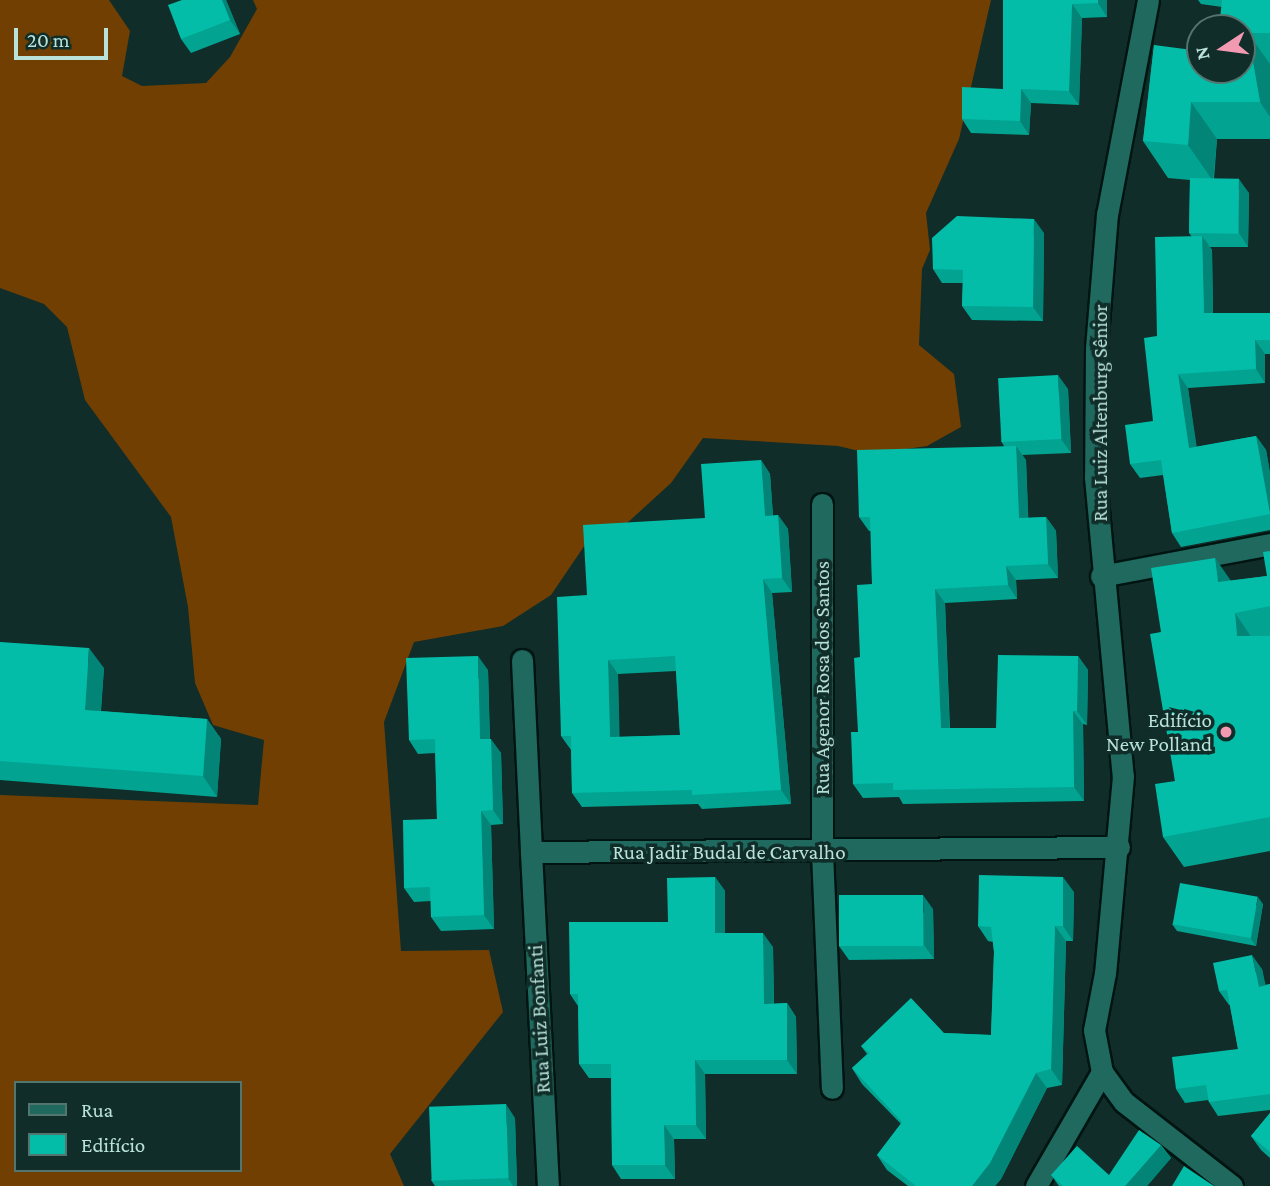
<!DOCTYPE html>
<html>
<head>
<meta charset="utf-8">
<style>
	body { margin:0 }
	#map { position:relative; width:1270px; height:1186px; overflow:hidden; background:#102d29; font-family:"Crimson Pro",serif }
	div>[style] { position:absolute }
	.forest>* { inset:0; background:#723f02 }
	.roads { filter:drop-shadow(2px 0 #001511) drop-shadow(-2px 0 #001511) drop-shadow(0 2px #001511) drop-shadow(0 -2px #001511) }
	.street>* { height:21px; margin:-10.5px; padding:0 10.5px; transform-origin:10.5px; border-radius:10.5px; background:#1f695f }
	.wall>* { inset:0; background:#03a391 }
	.shaded-wall>* { inset:0; background:#028476 }
	.building>* { inset:0; background:#03bda9; transform-origin:0 0 }
	.dots>* { width:19px; height:19px; translate:-50% -50%; box-sizing:border-box; border:4px solid #102d29; border-radius:50% }
	span { translate:-50% -50%; white-space:nowrap; text-align:center; line-height:1.15; -webkit-text-stroke:7px #102d29; paint-order:stroke }
	.street-label { font-size:21px; color:#b8e2da }
	.poi-label { font-size:21px; color:#b8e2da }
	.right { translate:-100% -50%; text-align:right }
	.legend { position:absolute; left:14px; top:1081px; width:228px; height:91px; box-sizing:border-box; background:#102d29; border:2px solid #537570; margin:0; padding:9px 12px; list-style:none; font-size:21px; color:#b8e2da }
	.legend li { display:flex; align-items:center; gap:14px; height:35px }
	.legend b { width:35px; border:2px solid #537570 }
	.north { position:absolute; left:1186px; top:14px; width:70px; height:70px; box-sizing:border-box; background:#102d29; border:2px solid #537570; border-radius:50%; rotate:257deg; font-size:19px; font-weight:700; line-height:28px; text-align:center; color:#b8e2da }
	.north::after { content:''; display:block; margin:auto; width:24px; height:32px; background:#f19ab2; clip-path:polygon(50% 0,100% 100%,50% 72%,0 100%) }
	.scale { position:absolute; left:14px; top:28px; width:94px; height:32px; box-sizing:border-box; border:4px solid #b8e2da; border-top:0; padding-left:9px; font-size:21px; line-height:24px; white-space:nowrap; color:#b8e2da; -webkit-text-stroke:5px #102d29; paint-order:stroke }
</style>
</head>
<body>
<div id="map">
	<div class="forest">
		<i style="clip-path:polygon(evenodd,0 0,109px 0,130px 31px,122px 76px,142px 86px,206px 83px,230px 57px,257px 9px,253px 0,991px 0,959px 139px,926px 213px,930px 250px,922px 269px,919px 345px,954px 374px,961px 427px,927px 446px,872px 454px,838px 446px,703px 438px,671px 483px,625px 525px,589px 539px,551px 595px,503px 626px,414px 642px,384px 722px,401px 951px,489px 950px,503px 1012px,390px 1154px,404px 1186px,0 1186px,0 795px,258px 805px,264px 740px,213px 725px,195px 683px,188px 607px,171px 517px,85px 400px,67px 327px,44px 304px,0 288px,0 0,16px 1083px,240px 1083px,240px 1170px,16px 1170px,16px 1083px)"></i>
	</div>
	<div class="roads">
		<div class="street">
			<i style="left:1148px;top:0;width:218px;rotate:100.8deg"></i>
			<i style="left:1107px;top:214px;width:135px;rotate:94.7deg"></i>
			<i style="left:1096px;top:349px;width:128px;rotate:90.4deg"></i>
			<i style="left:1095px;top:477px;width:300px;rotate:84.7deg"></i>
			<i style="left:1123px;top:776px;width:198px;rotate:95.2deg"></i>
			<i style="left:1105px;top:973px;width:58px;rotate:100.9deg"></i>
			<i style="left:1094px;top:1030px;width:43px;rotate:79.2deg"></i>
			<i style="left:1102px;top:1072px;width:37px;rotate:54deg"></i>
			<i style="left:1124px;top:1102px;width:137px;rotate:37.9deg"></i>
			<i style="left:822px;top:504px;width:348px;rotate:90deg"></i>
			<i style="left:822px;top:852px;width:236px;rotate:87.6deg"></i>
			<i style="left:1101px;top:576px;width:172px;rotate:-10.7deg"></i>
			<i style="left:522px;top:660px;width:192px;rotate:87.3deg"></i>
			<i style="left:531px;top:852px;width:588px;rotate:-0.49deg"></i>
			<i style="left:531px;top:852px;width:334px;rotate:87.1deg"></i>
			<i style="left:1036px;top:1186px;width:132px;rotate:-59.9deg"></i>
		</div>
	</div>
	<div class="wall">
		<i style="clip-path:polygon(182px 0,226px 0,240px 34px,191px 53px,181px 39px)"></i>
		<i style="clip-path:polygon(1003px 0,1107px 0,1107px 17px,1082px 18px,1079px 105px,1031px 103px,1029px 135px,971px 133px,962px 119px,1003px 89px)"></i>
		<i style="clip-path:polygon(1198px 0,1270px 0,1270px 139px,1217px 139px,1214px 179px,1249px 193px,1248px 247px,1210px 247px,1212px 250px,1213px 313px,1270px 313px,1270px 354px,1265px 354px,1265px 383px,1188px 388px,1196px 447px,1256px 436px,1266px 450px,1270px 473px,1270px 530px,1181px 547px,1172px 533px,1163px 475px,1140px 478px,1130px 464px,1153px 421px,1157px 336px,1192px 237px,1189px 233px,1190px 180px,1168px 178px,1143px 141px,1154px 45px,1242px 70px,1222px 7px,1201px 4px)"></i>
		<i style="clip-path:polygon(1044px 233px,1043px 321px,972px 320px,962px 306px,963px 283px,942px 283px,933px 269px)"></i>
		<i style="clip-path:polygon(1068px 389px,1071px 453px,1022px 455px,1026px 460px,1028px 518px,1046px 517px,1056px 531px,1058px 578px,1016px 580px,1017px 599px,945px 603px,950px 728px,996px 728px,1078px 656px,1088px 670px,1087px 725px,1083px 724px,1084px 801px,903px 804px,899px 797px,863px 798px,853px 784px,858px 732px,860px 657px,872px 584px,871px 531px,869px 531px,859px 517px,1004px 446px,1001px 441px)"></i>
		<i style="clip-path:polygon(evenodd,761px 460px,770px 474px,773px 516px,778px 515px,788px 529px,792px 592px,772px 593px,791px 804px,702px 809px,698px 804px,582px 807px,572px 793px,571px 750px,561px 736px,587px 595px,705px 518px,761px 460px,676px 671px,680px 735px,619px 737px,618px 674px,676px 671px)"></i>
		<i style="clip-path:polygon(1270px 551px,1270px 851px,1184px 867px,1163px 837px,1175px 781px,1161px 632px,1215px 558px,1230px 581px,1267px 576px)"></i>
		<i style="clip-path:polygon(0 642px,104px 668px,101px 711px,207px 719px,221px 739px,217px 797px,0 780px)"></i>
		<i style="clip-path:polygon(488px 670px,490px 739px,501px 753px,503px 824px,491px 825px,494px 929px,441px 931px,431px 917px,431px 901px,414px 902px,404px 888px,437px 819px,435px 753px,418px 754px,409px 740px)"></i>
		<i style="clip-path:polygon(715px 877px,725px 891px,725px 933px,773px 947px,774px 1004px,787px 1003px,796px 1017px,797px 1074px,705px 1074px,706px 1139px,674px 1139px,675px 1179px,621px 1179px,612px 1165px,611px 1078px,589px 1078px,579px 1064px,578px 1006px,570px 994px,668px 922px)"></i>
		<i style="clip-path:polygon(1074px 892px,1073px 941px,1066px 941px,1062px 1085px,1047px 1088px,1001px 1179px,995px 1186px,908px 1186px,887px 1170px,877px 1155px,901px 1124px,862px 1084px,852px 1068px,867px 1054px,861px 1046px,944px 1033px,991px 1035px,994px 952px,993px 942px,988px 941px,978px 926px)"></i>
		<i style="clip-path:polygon(1263px 904px,1256px 946px,1177px 931px,1172px 924px)"></i>
		<i style="clip-path:polygon(933px 909px,934px 959px,849px 960px,839px 946px)"></i>
		<i style="clip-path:polygon(1262px 969px,1265px 985px,1270px 984px,1270px 1110px,1218px 1116px,1209px 1102px,1208px 1100px,1185px 1103px,1176px 1089px,1238px 1049px,1230px 1005px,1229px 1005px,1219px 991px)"></i>
		<i style="clip-path:polygon(1270px 1113px,1270px 1158px,1261px 1150px,1251px 1136px)"></i>
		<i style="clip-path:polygon(515px 1118px,517px 1186px,435px 1186px,431px 1180px)"></i>
		<i style="clip-path:polygon(1161px 1145px,1171px 1158px,1147px 1186px,1059px 1186px,1051px 1175px,1109px 1175px)"></i>
	</div>
	<div class="shaded-wall">
		<i style="clip-path:polygon(222px 0,226px 0,240px 34px,230px 20px)"></i>
		<i style="clip-path:polygon(1098px 0,1107px 0,1107px 17px,1098px 3px)"></i>
		<i style="clip-path:polygon(1072px 4px,1082px 18px,1079px 105px,1069px 91px)"></i>
		<i style="clip-path:polygon(1248px 33px,1270px 64px,1270px 117px,1260px 102px)"></i>
		<i style="clip-path:polygon(1021px 89px,1031px 103px,1029px 135px,1020px 121px)"></i>
		<i style="clip-path:polygon(1191px 102px,1217px 139px,1213px 181px,1188px 145px)"></i>
		<i style="clip-path:polygon(1239px 179px,1249px 193px,1248px 247px,1239px 233px)"></i>
		<i style="clip-path:polygon(1034px 219px,1044px 233px,1043px 321px,1033px 307px)"></i>
		<i style="clip-path:polygon(1202px 236px,1212px 250px,1213px 327px,1204px 313px)"></i>
		<i style="clip-path:polygon(1255px 340px,1265px 354px,1265px 383px,1256px 369px)"></i>
		<i style="clip-path:polygon(1178px 374px,1188px 388px,1199px 462px,1189px 448px)"></i>
		<i style="clip-path:polygon(1058px 375px,1068px 389px,1071px 453px,1061px 439px)"></i>
		<i style="clip-path:polygon(1256px 436px,1266px 450px,1270px 473px,1270px 513px)"></i>
		<i style="clip-path:polygon(1016px 446px,1026px 460px,1029px 532px,1019px 518px)"></i>
		<i style="clip-path:polygon(761px 460px,770px 474px,774px 530px,765px 516px)"></i>
		<i style="clip-path:polygon(778px 515px,788px 529px,792px 592px,782px 578px)"></i>
		<i style="clip-path:polygon(1046px 517px,1056px 531px,1058px 578px,1048px 564px)"></i>
		<i style="clip-path:polygon(1215px 558px,1236px 588px,1218px 582px)"></i>
		<i style="clip-path:polygon(1006px 566px,1016px 580px,1017px 599px,1008px 585px)"></i>
		<i style="clip-path:polygon(763px 579px,772px 593px,791px 804px,781px 790px)"></i>
		<i style="clip-path:polygon(935px 589px,945px 603px,950px 742px,941px 728px)"></i>
		<i style="clip-path:polygon(1235px 613px,1256px 644px,1237px 636px)"></i>
		<i style="clip-path:polygon(89px 648px,104px 668px,99px 731px,85px 710px)"></i>
		<i style="clip-path:polygon(478px 656px,488px 670px,490px 753px,480px 739px)"></i>
		<i style="clip-path:polygon(1078px 656px,1088px 670px,1087px 725px,1077px 711px)"></i>
		<i style="clip-path:polygon(608px 660px,618px 674px,620px 751px,610px 737px)"></i>
		<i style="clip-path:polygon(1073px 711px,1083px 724px,1084px 801px,1074px 787px)"></i>
		<i style="clip-path:polygon(207px 719px,221px 739px,217px 797px,203px 776px)"></i>
		<i style="clip-path:polygon(491px 739px,501px 753px,503px 824px,493px 810px)"></i>
		<i style="clip-path:polygon(481px 811px,491px 825px,494px 929px,484px 915px)"></i>
		<i style="clip-path:polygon(715px 877px,725px 891px,725px 947px,715px 933px)"></i>
		<i style="clip-path:polygon(1063px 877px,1074px 892px,1073px 941px,1063px 926px)"></i>
		<i style="clip-path:polygon(923px 895px,933px 909px,934px 959px,924px 945px)"></i>
		<i style="clip-path:polygon(1258px 897px,1263px 904px,1256px 946px,1251px 939px)"></i>
		<i style="clip-path:polygon(1055px 926px,1066px 941px,1062px 1085px,1051px 1069px)"></i>
		<i style="clip-path:polygon(763px 933px,773px 947px,774px 1018px,764px 1004px)"></i>
		<i style="clip-path:polygon(1252px 955px,1262px 969px,1269px 1000px,1259px 987px)"></i>
		<i style="clip-path:polygon(787px 1003px,796px 1017px,797px 1074px,787px 1060px)"></i>
		<i style="clip-path:polygon(695px 1060px,705px 1074px,706px 1139px,696px 1125px)"></i>
		<i style="clip-path:polygon(1036px 1073px,1047px 1088px,1001px 1179px,995px 1186px,972px 1186px)"></i>
		<i style="clip-path:polygon(506px 1104px,515px 1118px,517px 1186px,513px 1186px,508px 1178px)"></i>
		<i style="clip-path:polygon(664px 1125px,674px 1139px,675px 1179px,665px 1165px)"></i>
		<i style="clip-path:polygon(1161px 1145px,1171px 1158px,1147px 1186px,1125px 1186px)"></i>
	</div>
	<div class="building">
		<i style="clip-path:polygon(182px 0,222px 0,230px 20px,181px 39px,168px 5px)"></i>
		<i style="clip-path:polygon(1003px 0,1098px 0,1098px 3px,1072px 4px,1069px 91px,1021px 89px,1020px 121px,962px 119px,962px 87px,1003px 89px)"></i>
		<i style="clip-path:polygon(1222px 0,1270px 0,1270px 33px,1248px 33px,1260px 102px,1191px 102px,1188px 145px,1143px 141px,1154px 45px,1200px 51px,1200px 70px,1242px 70px,1242px 28px,1219px 28px)"></i>
		<i style="left:1190px;top:178px;width:49px;height:55px;rotate:1deg"></i>
		<i style="clip-path:polygon(957px 216px,1034px 219px,1033px 307px,962px 306px,963px 270px,933px 269px,932px 238px)"></i>
		<i style="clip-path:polygon(1202px 236px,1204px 313px,1270px 313px,1270px 340px,1255px 340px,1256px 369px,1178px 374px,1189px 448px,1256px 436px,1270px 514px,1172px 533px,1161px 460px,1130px 464px,1125px 425px,1153px 421px,1144px 338px,1157px 336px,1155px 237px)"></i>
		<i style="left:1058px;top:375px;width:64px;height:60px;rotate:87deg"></i>
		<i style="clip-path:polygon(1016px 446px,1019px 518px,1046px 517px,1048px 564px,1006px 566px,1008px 585px,935px 589px,941px 728px,996px 728px,998px 655px,1078px 656px,1077px 711px,1073px 711px,1074px 787px,893px 790px,893px 783px,853px 784px,851px 732px,858px 732px,854px 658px,860px 657px,857px 585px,872px 584px,870px 517px,859px 517px,857px 450px)"></i>
		<i style="clip-path:polygon(evenodd,761px 460px,765px 516px,778px 515px,782px 578px,763px 579px,781px 790px,692px 795px,692px 790px,572px 793px,571px 736px,561px 736px,557px 597px,587px 595px,583px 525px,705px 518px,701px 464px,761px 460px,675px 656px,680px 735px,610px 737px,608px 660px,675px 656px)"></i>
		<i style="clip-path:polygon(1270px 551px,1270px 606px,1235px 613px,1237px 636px,1270px 636px,1270px 817px,1163px 837px,1155px 784px,1175px 781px,1150px 634px,1161px 632px,1151px 568px,1215px 558px,1218px 582px,1267px 576px,1263px 552px)"></i>
		<i style="clip-path:polygon(0 642px,89px 648px,85px 710px,207px 719px,203px 776px,0 761px)"></i>
		<i style="clip-path:polygon(478px 656px,480px 739px,491px 739px,493px 810px,481px 811px,484px 915px,431px 917px,430px 887px,404px 888px,403px 820px,437px 819px,435px 739px,409px 740px,406px 658px)"></i>
		<i style="clip-path:polygon(979px 875px,1063px 877px,1063px 926px,1055px 926px,1051px 1069px,1036px 1073px,990px 1163px,972px 1186px,916px 1186px,877px 1155px,902px 1122px,852px 1068px,869px 1053px,861px 1046px,911px 998px,944px 1033px,991px 1035px,994px 952px,991px 927px,978px 926px)"></i>
		<i style="clip-path:polygon(715px 877px,715px 933px,763px 933px,764px 1004px,787px 1003px,787px 1060px,695px 1060px,696px 1125px,664px 1125px,665px 1165px,612px 1165px,611px 1064px,579px 1064px,578px 994px,570px 994px,569px 922px,668px 922px,667px 878px)"></i>
		<i style="left:1180px;top:883px;width:79px;height:42px;rotate:10deg"></i>
		<i style="left:839px;top:895px;width:84px;height:51px"></i>
		<i style="clip-path:polygon(1252px 955px,1259px 987px,1270px 984px,1270px 1094px,1209px 1102px,1206px 1085px,1176px 1089px,1172px 1057px,1238px 1049px,1227px 990px,1219px 991px,1213px 963px)"></i>
		<i style="left:506px;top:1104px;width:74px;height:77px;rotate:88deg"></i>
		<i style="clip-path:polygon(1270px 1113px,1270px 1152px,1251px 1136px)"></i>
		<i style="clip-path:polygon(1139px 1130px,1161px 1145px,1125px 1186px,1063px 1186px,1051px 1175px,1077px 1146px,1109px 1175px)"></i>
		<i style="clip-path:polygon(1184px 1166px,1214px 1186px,1172px 1186px)"></i>
	</div>
	<div class="dots">
		<i style="left:1226px;top:732px;background:#f19ab2"></i>
	</div>
	<div class="street-label">
		<span style="left:1100px;top:413px;rotate:-90deg">Rua Luiz Altenburg Sênior</span>
		<span style="left:822px;top:678px;rotate:-90deg">Rua Agenor Rosa dos Santos</span>
		<span style="left:729px;top:852px">Rua Jadir Budal de Carvalho</span>
		<span style="left:539px;top:1019px;rotate:-93deg">Rua Luiz Bonfanti</span>
	</div>
	<div class="poi-label">
		<span class="right" style="left:1212px;top:732px">Edifício<br>New Polland</span>
	</div>
	<ul class="legend">
	<li><b style="height:9px;background:#1f695f"></b>Rua</li>
	<li><b style="height:19px;background:#03bda9"></b>Edifício</li>
	</ul>
	<div class="north">N</div>
	<div class="scale">20 m</div>
</div>
</body>
</html>
